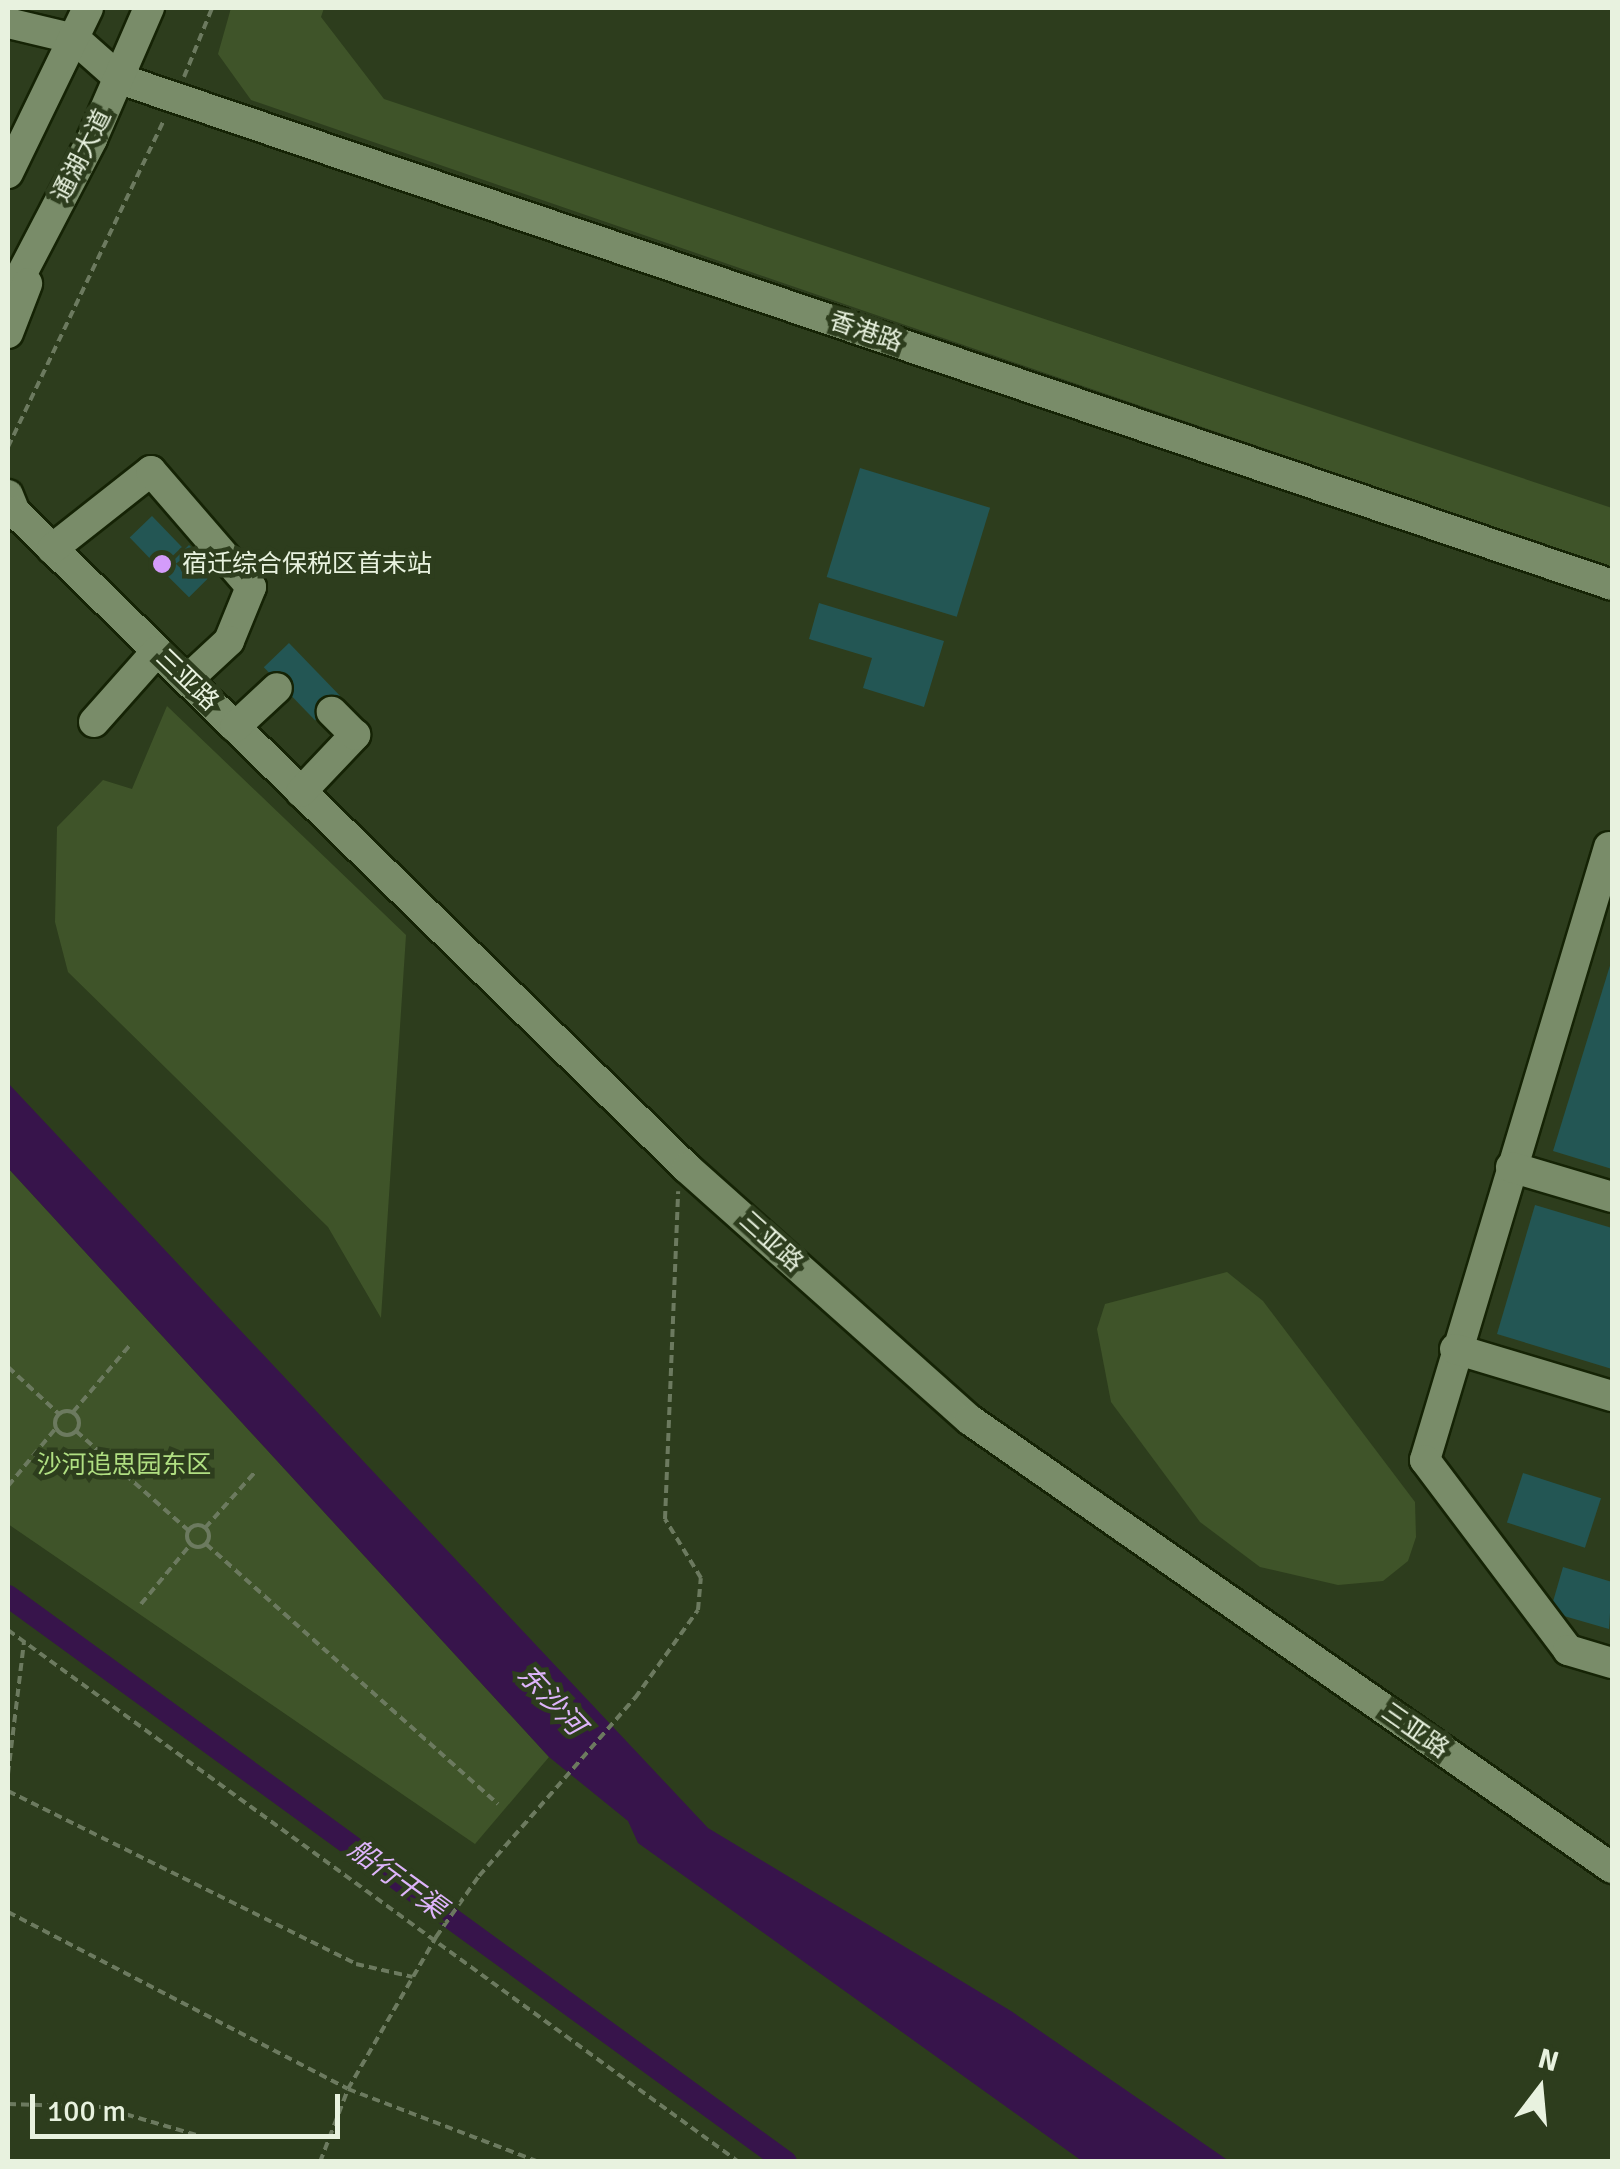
<!DOCTYPE html>
<html>
<head>
<meta charset="utf-8">
<style>
	body { margin:0 }
	#map { position:relative; width:1620px; height:2169px; overflow:hidden; background:#2d3d1d; font-family:Signika,"Noto Sans SC",sans-serif }
	div>[style] { position:absolute }
	.green>* { inset:0; background:#3f5429 }
	.water>* { inset:0; background:#37144b }
	.canal>* { height:22px; margin:-11px; padding:0 11px; transform-origin:11px; border-radius:11px; background:#37144b }
	.building>* { inset:0; background:#235654; transform-origin:0 0 }
	.path>* { height:4px; margin-top:-2px; transform-origin:0; background:repeating-linear-gradient(90deg,#6c7a5f 0 8px,transparent 0 13px) }
	.path>.ring { margin:-2px; padding:0; box-sizing:content-box; background:none; border:4px solid #6c7a5f; border-radius:50% }
	.roads { filter:drop-shadow(2px 0 #152305) drop-shadow(-2px 0 #152305) drop-shadow(0 2px #152305) drop-shadow(0 -2px #152305) }
	.minor>* { height:30px; margin:-15px; padding:0 15px; transform-origin:15px; border-radius:15px; background:#798c69 }
	.dots>* { width:28px; height:28px; translate:-50% -50%; box-sizing:border-box; border:5px solid #2d3d1d; border-radius:50% }
	span { translate:-50% -50%; white-space:nowrap; text-align:center; line-height:1.15; -webkit-text-stroke:9px #2d3d1d; paint-order:stroke }
	.street-label { font-size:25px; color:#e8f2df }
	.poi-label { font-size:25px; color:#e8f2df }
	.left { translate:0 -50%; text-align:left }
	.park-label { font-size:25px; color:#b0df82 }
	.water-label { font-size:28px; color:#ddb4fa; font-style:italic }
	.frame { position:absolute; inset:0; border:10px solid #e8f2df; pointer-events:none }
	.north { position:absolute; left:1490px; top:2039px; width:100px; height:100px; -webkit-text-stroke:8px #2d3d1d; paint-order:stroke; rotate:16deg; font-size:28px; font-weight:700; line-height:40px; text-align:center; color:#e8f2df }
	.north::after { content:''; display:block; margin:auto; width:35px; height:45px; background:#e8f2df; clip-path:polygon(50% 0,100% 100%,50% 72%,0 100%) }
	.scale { position:absolute; left:30px; top:2094px; width:310px; height:45px; box-sizing:border-box; border:5px solid #e8f2df; border-top:0; padding-left:12px; font-size:30px; line-height:35px; white-space:nowrap; color:#e8f2df; -webkit-text-stroke:8px #2d3d1d; paint-order:stroke }
</style>
</head>
<body>
<div id="map">
	<div class="green">
		<i style="clip-path:polygon(231px 8px,324px 8px,321px 17px,384px 99px,1612px 508px,1612px 568px,251px 100px,218px 54px)"></i>
		<i style="clip-path:polygon(167px 706px,406px 935px,381px 1318px,328px 1227px,68px 972px,55px 922px,57px 827px,103px 780px,132px 789px)"></i>
		<i style="clip-path:polygon(8px 1168px,549px 1757px,475px 1844px,8px 1524px)"></i>
		<i style="clip-path:polygon(1227px 1272px,1263px 1301px,1415px 1502px,1416px 1537px,1408px 1561px,1383px 1581px,1338px 1585px,1260px 1567px,1200px 1522px,1111px 1402px,1097px 1329px,1105px 1304px)"></i>
	</div>
	<div class="water">
		<i style="clip-path:polygon(8px 1083px,708px 1828px,1011px 2011px,1229px 2161px,1082px 2161px,638px 1843px,628px 1821px,549px 1757px,8px 1168px)"></i>
	</div>
	<div class="canal">
		<i style="left:8px;top:1596px;width:962px;rotate:36.04deg"></i>
	</div>
	<div class="building">
		<i style="left:860px;top:468px;width:136px;height:114px;rotate:17deg"></i>
		<i style="left:152px;top:516px;width:43px;height:31px;rotate:46deg"></i>
		<i style="left:189px;top:545px;width:37px;height:37px;rotate:45deg"></i>
		<i style="clip-path:polygon(819px 603px,944px 641px,924px 707px,863px 688px,872px 658px,809px 639px)"></i>
		<i style="left:289px;top:643px;width:74px;height:35px;rotate:46deg"></i>
		<i style="clip-path:polygon(1612px 959px,1612px 1169px,1553px 1151px)"></i>
		<i style="clip-path:polygon(1535px 1205px,1612px 1228px,1612px 1369px,1497px 1334px)"></i>
		<i style="left:1523px;top:1473px;width:82px;height:52px;rotate:18deg"></i>
		<i style="clip-path:polygon(1563px 1567px,1612px 1582px,1609px 1629px,1550px 1612px)"></i>
	</div>
	<div class="path">
		<i style="left:184px;top:77px;width:74px;rotate:-67.9deg"></i>
		<i style="left:8px;top:447px;width:360px;rotate:-64.5deg"></i>
		<i style="left:8px;top:1367px;width:69px;rotate:42.7deg"></i>
		<i class="ring" style="left:55px;top:1411px;width:20px;height:20px"></i>
		<i style="left:73px;top:1412px;width:88px;rotate:-49.6deg"></i>
		<i style="left:76px;top:1431px;width:151px;rotate:41.5deg"></i>
		<i style="left:8px;top:1486px;width:75px;rotate:-50.4deg"></i>
		<i class="ring" style="left:187px;top:1525px;width:18px;height:18px"></i>
		<i style="left:205px;top:1528px;width:76px;rotate:-48.2deg"></i>
		<i style="left:206px;top:1544px;width:391px;rotate:41.7deg"></i>
		<i style="left:141px;top:1604px;width:78px;rotate:-50.2deg"></i>
		<i style="left:8px;top:1630px;width:904px;rotate:36.05deg"></i>
		<i style="left:8px;top:1774px;width:133px;rotate:-83.1deg"></i>
		<i style="left:8px;top:1791px;width:389px;rotate:26.4deg"></i>
		<i style="left:356px;top:1964px;width:58px;rotate:12.8deg"></i>
		<i style="left:8px;top:1912px;width:383px;rotate:27.5deg"></i>
		<i style="left:348px;top:2089px;width:204px;rotate:20.9deg"></i>
		<i style="left:8px;top:2104px;width:93px;rotate:1.8deg"></i>
		<i style="left:101px;top:2107px;width:100px;rotate:16.3deg"></i>
		<i style="left:320px;top:2162px;width:78px;rotate:-69deg"></i>
		<i style="left:348px;top:2089px;width:176px;rotate:-59.9deg"></i>
		<i style="left:436px;top:1937px;width:75px;rotate:-54.8deg"></i>
		<i style="left:479px;top:1876px;width:237px;rotate:-48.8deg"></i>
		<i style="left:635px;top:1698px;width:108px;rotate:-54.4deg"></i>
		<i style="left:698px;top:1610px;width:32px;rotate:-85deg"></i>
		<i style="left:701px;top:1578px;width:69px;rotate:-121.4deg"></i>
		<i style="left:665px;top:1519px;width:328px;rotate:-87.7deg"></i>
	</div>
	<div class="roads">
		<div class="minor">
			<i style="left:8px;top:23px;width:69px;rotate:13.4deg"></i>
			<i style="left:75px;top:39px;width:60px;rotate:41.6deg"></i>
			<i style="left:120px;top:79px;width:1575px;rotate:18.73deg"></i>
			<i style="left:8px;top:173px;width:183px;rotate:-64.1deg"></i>
			<i style="left:8px;top:300px;width:182px;rotate:-62.4deg"></i>
			<i style="left:92px;top:139px;width:143px;rotate:-66.5deg"></i>
			<i style="left:8px;top:333px;width:53px;rotate:-68.8deg"></i>
			<i style="left:8px;top:495px;width:18px;rotate:68deg"></i>
			<i style="left:15px;top:512px;width:939px;rotate:44.31deg"></i>
			<i style="left:687px;top:1168px;width:379px;rotate:41.7deg"></i>
			<i style="left:970px;top:1420px;width:783px;rotate:34.91deg"></i>
			<i style="left:52px;top:549px;width:126px;rotate:-38.2deg"></i>
			<i style="left:151px;top:471px;width:153px;rotate:49.2deg"></i>
			<i style="left:251px;top:587px;width:58px;rotate:112.2deg"></i>
			<i style="left:229px;top:641px;width:57px;rotate:137.1deg"></i>
			<i style="left:94px;top:722px;width:95px;rotate:-48.4deg"></i>
			<i style="left:235px;top:727px;width:57px;rotate:-42.9deg"></i>
			<i style="left:301px;top:792px;width:79px;rotate:-46.5deg"></i>
			<i style="left:355px;top:735px;width:33px;rotate:-135deg"></i>
			<i style="left:1609px;top:847px;width:640px;rotate:106.71deg"></i>
			<i style="left:1425px;top:1460px;width:238px;rotate:53deg"></i>
			<i style="left:1568px;top:1650px;width:46px;rotate:16.5deg"></i>
			<i style="left:1511px;top:1167px;width:105px;rotate:16.5deg"></i>
			<i style="left:1455px;top:1349px;width:164px;rotate:16.7deg"></i>
		</div>
	</div>
	<div class="dots">
		<i style="left:162px;top:564px;background:#d49cfb"></i>
	</div>
	<div class="street-label">
		<span style="left:82px;top:156px;rotate:-63deg">通湖大道</span>
		<span style="left:866px;top:332px;rotate:19deg">香港路</span>
		<span style="left:187px;top:680px;rotate:44deg">三亚路</span>
		<span style="left:771px;top:1242px;rotate:42deg">三亚路</span>
		<span style="left:1415px;top:1731px;rotate:35deg">三亚路</span>
	</div>
	<div class="poi-label">
		<span class="left" style="left:182px;top:564px">宿迁综合保税区首末站</span>
	</div>
	<div class="park-label">
		<span style="left:124px;top:1465px">沙河追思园东区</span>
	</div>
	<div class="water-label">
		<span style="left:551px;top:1700px;rotate:47deg">东沙河</span>
		<span style="left:397px;top:1879px;rotate:36deg">船行干渠</span>
	</div>
	<div class="frame"></div>
	<div class="north">N</div>
	<div class="scale">100 m</div>
</div>
</body>
</html>
